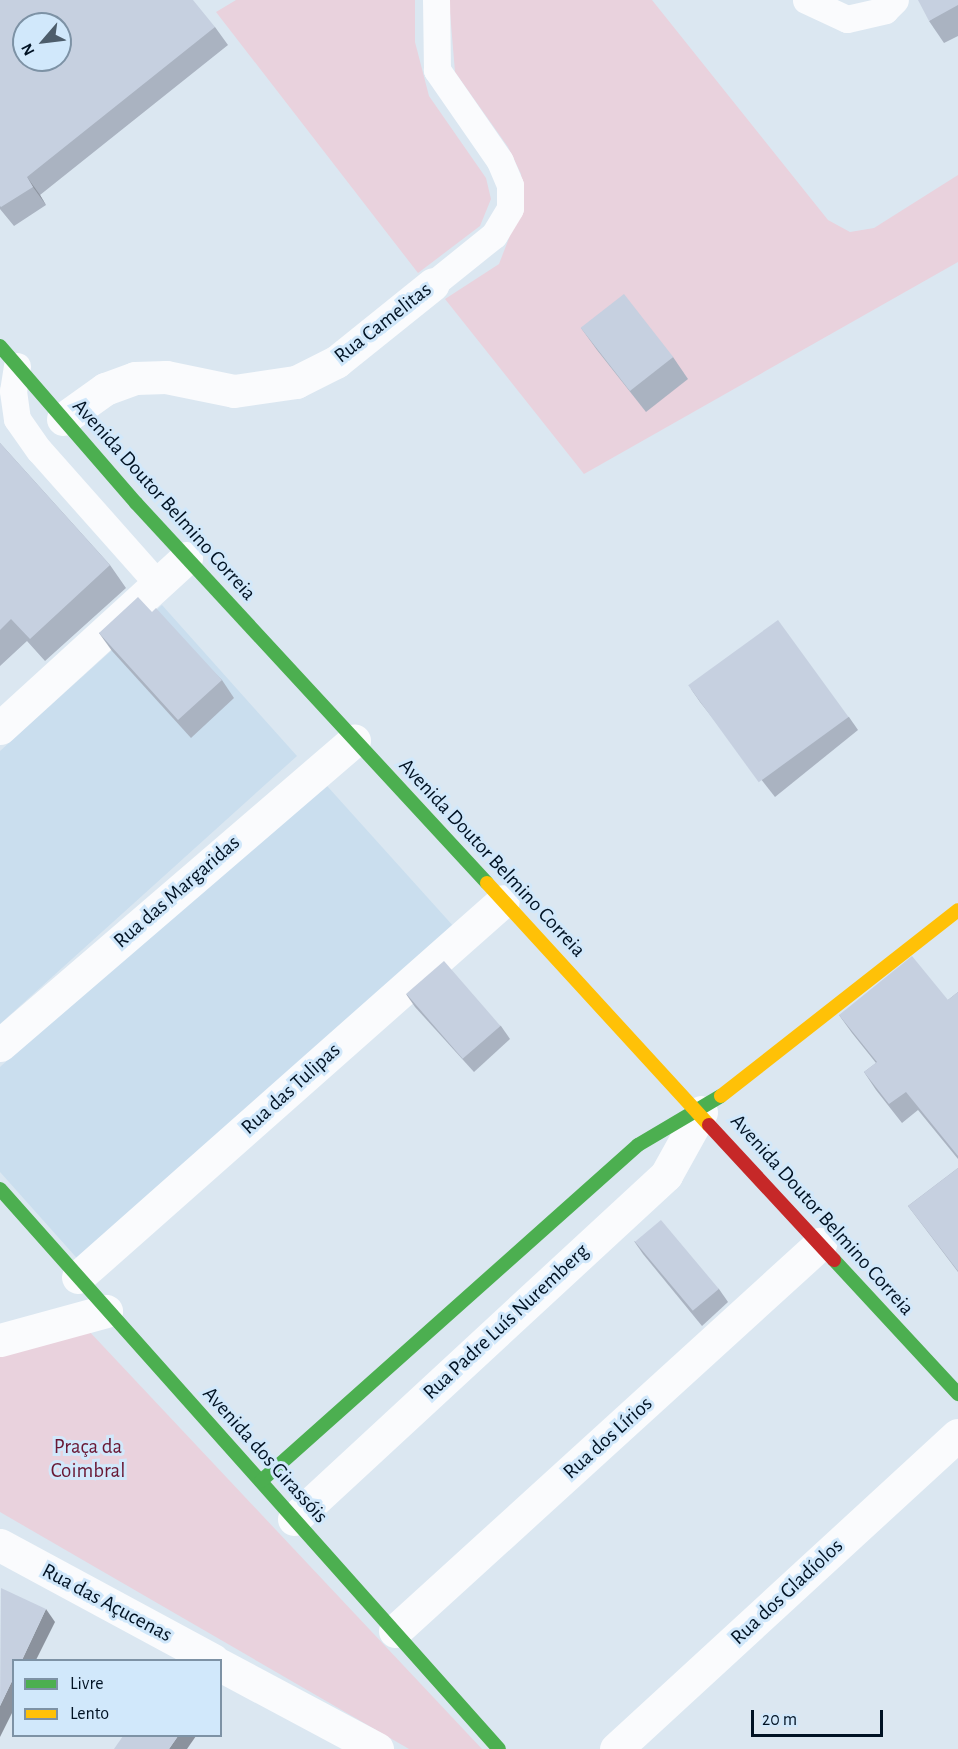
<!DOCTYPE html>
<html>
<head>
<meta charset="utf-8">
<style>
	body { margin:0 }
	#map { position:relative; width:958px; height:1749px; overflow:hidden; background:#dbe7f1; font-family:"Alegreya Sans",sans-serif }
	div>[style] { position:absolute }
	.built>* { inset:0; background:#cadeee }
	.green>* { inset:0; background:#e9d2dd }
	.lane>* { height:27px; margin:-13.5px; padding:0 13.5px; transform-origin:13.5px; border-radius:13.5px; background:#fafbfd }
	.street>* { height:33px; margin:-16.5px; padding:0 16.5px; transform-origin:16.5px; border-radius:16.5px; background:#fafbfd }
	.fast>* { height:14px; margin:-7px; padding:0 7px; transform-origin:7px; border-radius:7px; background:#4caf50 }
	.slow>* { height:14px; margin:-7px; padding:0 7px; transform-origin:7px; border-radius:7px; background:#ffc107 }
	.jam>* { height:14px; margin:-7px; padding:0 7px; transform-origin:7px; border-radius:7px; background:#c62828 }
	.wall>* { inset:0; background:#aab3c1 }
	.shaded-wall>* { inset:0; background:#8b929d }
	.building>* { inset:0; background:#c6d0e0; transform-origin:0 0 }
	span { translate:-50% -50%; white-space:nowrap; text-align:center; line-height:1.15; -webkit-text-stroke:6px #d1e8fb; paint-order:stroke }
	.street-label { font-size:21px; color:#001223 }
	.park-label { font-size:21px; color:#691834 }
	.legend { position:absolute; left:12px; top:1659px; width:210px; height:78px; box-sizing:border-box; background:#d1e8fb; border:2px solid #7d92a5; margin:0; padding:8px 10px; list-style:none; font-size:18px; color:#001223 }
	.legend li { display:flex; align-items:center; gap:12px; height:30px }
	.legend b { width:30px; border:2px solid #7d92a5 }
	.north { position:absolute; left:12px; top:12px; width:60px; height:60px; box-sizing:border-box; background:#d1e8fb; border:2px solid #7d92a5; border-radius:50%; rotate:242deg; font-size:16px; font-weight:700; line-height:24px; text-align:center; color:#001223 }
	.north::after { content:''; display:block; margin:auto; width:21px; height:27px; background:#4d5d6b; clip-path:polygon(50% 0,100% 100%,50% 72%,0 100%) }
	.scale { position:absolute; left:751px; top:1710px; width:132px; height:27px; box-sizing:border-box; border:3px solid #001223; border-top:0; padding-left:8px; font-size:18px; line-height:21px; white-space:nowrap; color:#001223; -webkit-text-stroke:4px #d1e8fb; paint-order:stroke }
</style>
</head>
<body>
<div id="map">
	<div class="built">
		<i style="clip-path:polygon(162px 605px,297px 756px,0 1024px,0 751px)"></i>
		<i style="clip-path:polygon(319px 777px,455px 928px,83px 1265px,0 1172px,0 1067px)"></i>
	</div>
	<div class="green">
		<i style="clip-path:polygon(236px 0,415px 0,415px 42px,429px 96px,486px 178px,491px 199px,480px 226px,418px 273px,216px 12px)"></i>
		<i style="clip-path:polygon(449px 0,652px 0,828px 220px,850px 232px,874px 228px,958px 175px,958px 262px,584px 474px,445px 299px,499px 264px,524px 199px,521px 174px,508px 147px,455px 72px)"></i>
		<i style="clip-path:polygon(87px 1329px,482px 1749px,409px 1749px,0 1512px,0 1353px)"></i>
	</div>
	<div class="lane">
		<i style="left:806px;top:0;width:45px;rotate:24.9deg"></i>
		<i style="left:847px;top:19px;width:39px;rotate:-13deg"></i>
		<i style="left:885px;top:10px;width:14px;rotate:-45deg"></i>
		<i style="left:433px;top:284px;width:78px;rotate:-38.8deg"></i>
		<i style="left:494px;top:235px;width:31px;rotate:-59deg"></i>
		<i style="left:510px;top:208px;width:23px;rotate:-90deg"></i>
		<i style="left:510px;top:185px;width:26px;rotate:-113deg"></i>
		<i style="left:500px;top:161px;width:111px;rotate:-124.7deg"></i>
		<i style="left:437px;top:70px;width:70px;rotate:-90.8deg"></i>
		<i style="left:17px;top:366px;width:25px;rotate:99deg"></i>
		<i style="left:13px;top:391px;width:28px;rotate:82deg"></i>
		<i style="left:17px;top:419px;width:38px;rotate:55deg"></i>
		<i style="left:39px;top:450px;width:179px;rotate:48.4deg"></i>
	</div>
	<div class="street">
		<i style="left:63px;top:419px;width:52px;rotate:-35.5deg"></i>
		<i style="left:105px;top:389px;width:32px;rotate:-20deg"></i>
		<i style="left:135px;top:378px;width:31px;rotate:-2deg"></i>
		<i style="left:166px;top:377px;width:69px;rotate:11.6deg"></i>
		<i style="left:234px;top:391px;width:63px;rotate:-8.3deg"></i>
		<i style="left:296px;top:382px;width:45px;rotate:-26.6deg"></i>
		<i style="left:336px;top:362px;width:124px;rotate:-38.8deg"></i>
		<i style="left:0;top:728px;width:252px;rotate:-42.4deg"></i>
		<i style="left:0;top:1045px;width:467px;rotate:-40.7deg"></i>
		<i style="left:78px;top:1277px;width:567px;rotate:-41.5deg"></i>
		<i style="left:0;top:1340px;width:110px;rotate:-15.3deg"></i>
		<i style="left:294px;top:1519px;width:507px;rotate:-42.76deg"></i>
		<i style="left:666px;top:1175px;width:72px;rotate:-60.9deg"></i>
		<i style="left:0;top:1545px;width:242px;rotate:28.4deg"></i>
		<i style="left:395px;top:1631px;width:575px;rotate:-42.32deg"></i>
		<i style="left:220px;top:1665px;width:178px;rotate:28.1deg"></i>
		<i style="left:616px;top:1749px;width:464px;rotate:-42.6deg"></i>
	</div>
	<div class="fast">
		<i style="left:0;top:346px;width:208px;rotate:49.1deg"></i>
		<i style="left:136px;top:503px;width:517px;rotate:47.27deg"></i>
		<i style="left:0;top:1189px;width:750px;rotate:48.3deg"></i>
		<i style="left:834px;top:1260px;width:183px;rotate:47.2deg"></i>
		<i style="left:261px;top:1481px;width:505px;rotate:-41.71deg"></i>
		<i style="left:638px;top:1145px;width:96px;rotate:-30.6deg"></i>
	</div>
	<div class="slow">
		<i style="left:487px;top:883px;width:328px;rotate:47.5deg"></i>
		<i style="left:721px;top:1096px;width:301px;rotate:-38.1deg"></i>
	</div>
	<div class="jam">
		<i style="left:709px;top:1125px;width:184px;rotate:47.2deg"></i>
	</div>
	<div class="wall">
		<i style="clip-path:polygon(0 0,215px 27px,228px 45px,40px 195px,46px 205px,14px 226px,0 209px)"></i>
		<i style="clip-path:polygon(958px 0,958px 36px,944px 43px,929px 21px)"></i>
		<i style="clip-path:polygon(581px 328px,673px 357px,688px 379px,646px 412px,597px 350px)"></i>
		<i style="clip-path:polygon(0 443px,110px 565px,126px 588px,45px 661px,27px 641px,0 666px)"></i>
		<i style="clip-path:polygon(152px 612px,222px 680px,234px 698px,191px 738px,112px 651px,99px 633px)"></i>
		<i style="clip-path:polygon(691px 689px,849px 717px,858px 730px,775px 797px,700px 702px)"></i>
		<i style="clip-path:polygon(958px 992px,958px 1159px,918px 1110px,902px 1123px,876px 1090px,864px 1072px,876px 1063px,852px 1033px,839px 1015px,948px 1000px)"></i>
		<i style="clip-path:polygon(406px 994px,501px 1026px,510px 1039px,474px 1072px,415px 1007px)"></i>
		<i style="clip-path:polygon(958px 1168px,958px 1272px,908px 1206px)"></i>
		<i style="clip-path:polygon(634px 1241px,719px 1289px,728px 1302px,702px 1326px,643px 1254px)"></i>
	</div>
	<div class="shaded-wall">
		<i style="clip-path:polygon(27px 177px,40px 195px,46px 205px,33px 187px)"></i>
		<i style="clip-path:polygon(46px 1609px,55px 1622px,36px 1660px,22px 1660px)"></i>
		<i style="clip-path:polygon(14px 1677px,14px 1709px,0 1737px,0 1706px)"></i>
		<i style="clip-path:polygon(178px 1736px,196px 1736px,187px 1749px,169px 1749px)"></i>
	</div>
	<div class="building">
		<i style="clip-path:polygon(evenodd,0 0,193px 0,215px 27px,27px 177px,33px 187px,1px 207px,0 206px,0 0,24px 24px,60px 24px,60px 60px,24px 60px,24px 24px)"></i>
		<i style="clip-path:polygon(918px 0,958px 0,958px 5px,929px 21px)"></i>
		<i style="left:624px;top:294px;width:80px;height:55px;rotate:52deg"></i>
		<i style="clip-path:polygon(0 443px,110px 565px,30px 639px,11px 619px,0 630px)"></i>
		<i style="clip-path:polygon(138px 597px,152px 612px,156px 608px,222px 680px,178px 720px,99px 633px)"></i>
		<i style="left:778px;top:620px;width:120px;height:111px;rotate:54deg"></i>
		<i style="clip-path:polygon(912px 956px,948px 1000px,958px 992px,958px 1156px,906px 1092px,889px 1104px,864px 1072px,877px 1062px,839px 1015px)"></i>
		<i style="left:444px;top:961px;width:86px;height:50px;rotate:49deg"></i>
		<i style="clip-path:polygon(958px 1168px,958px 1271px,908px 1206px)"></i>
		<i style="left:661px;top:1220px;width:90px;height:34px;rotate:50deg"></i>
		<i style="clip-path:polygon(1px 1588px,46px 1609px,22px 1660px,14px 1660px,14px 1677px,0 1706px)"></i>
		<i style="clip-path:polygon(123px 1736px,178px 1736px,169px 1749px,114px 1749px)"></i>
	</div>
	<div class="street-label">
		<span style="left:383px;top:323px;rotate:-38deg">Rua Camelitas</span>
		<span style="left:164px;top:500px;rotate:48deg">Avenida Doutor Belmino Correia</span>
		<span style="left:492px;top:858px;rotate:47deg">Avenida Doutor Belmino Correia</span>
		<span style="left:177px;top:892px;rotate:-41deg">Rua das Margaridas</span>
		<span style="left:291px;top:1089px;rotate:-42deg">Rua das Tulipas</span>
		<span style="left:822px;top:1215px;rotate:48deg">Avenida Doutor Belmino Correia</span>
		<span style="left:506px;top:1322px;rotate:-43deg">Rua Padre Luís Nuremberg</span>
		<span style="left:608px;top:1438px;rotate:-42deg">Rua dos Lírios</span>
		<span style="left:265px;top:1455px;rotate:48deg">Avenida dos Girassóis</span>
		<span style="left:787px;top:1592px;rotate:-43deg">Rua dos Gladíolos</span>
		<span style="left:107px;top:1603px;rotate:28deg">Rua das Açucenas</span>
	</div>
	<div class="park-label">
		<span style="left:88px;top:1459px">Praça da<br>Coimbral</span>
	</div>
	<ul class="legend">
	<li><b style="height:8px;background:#4caf50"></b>Livre</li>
	<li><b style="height:8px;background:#ffc107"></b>Lento</li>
	</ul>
	<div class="north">N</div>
	<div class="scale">20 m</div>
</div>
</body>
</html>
